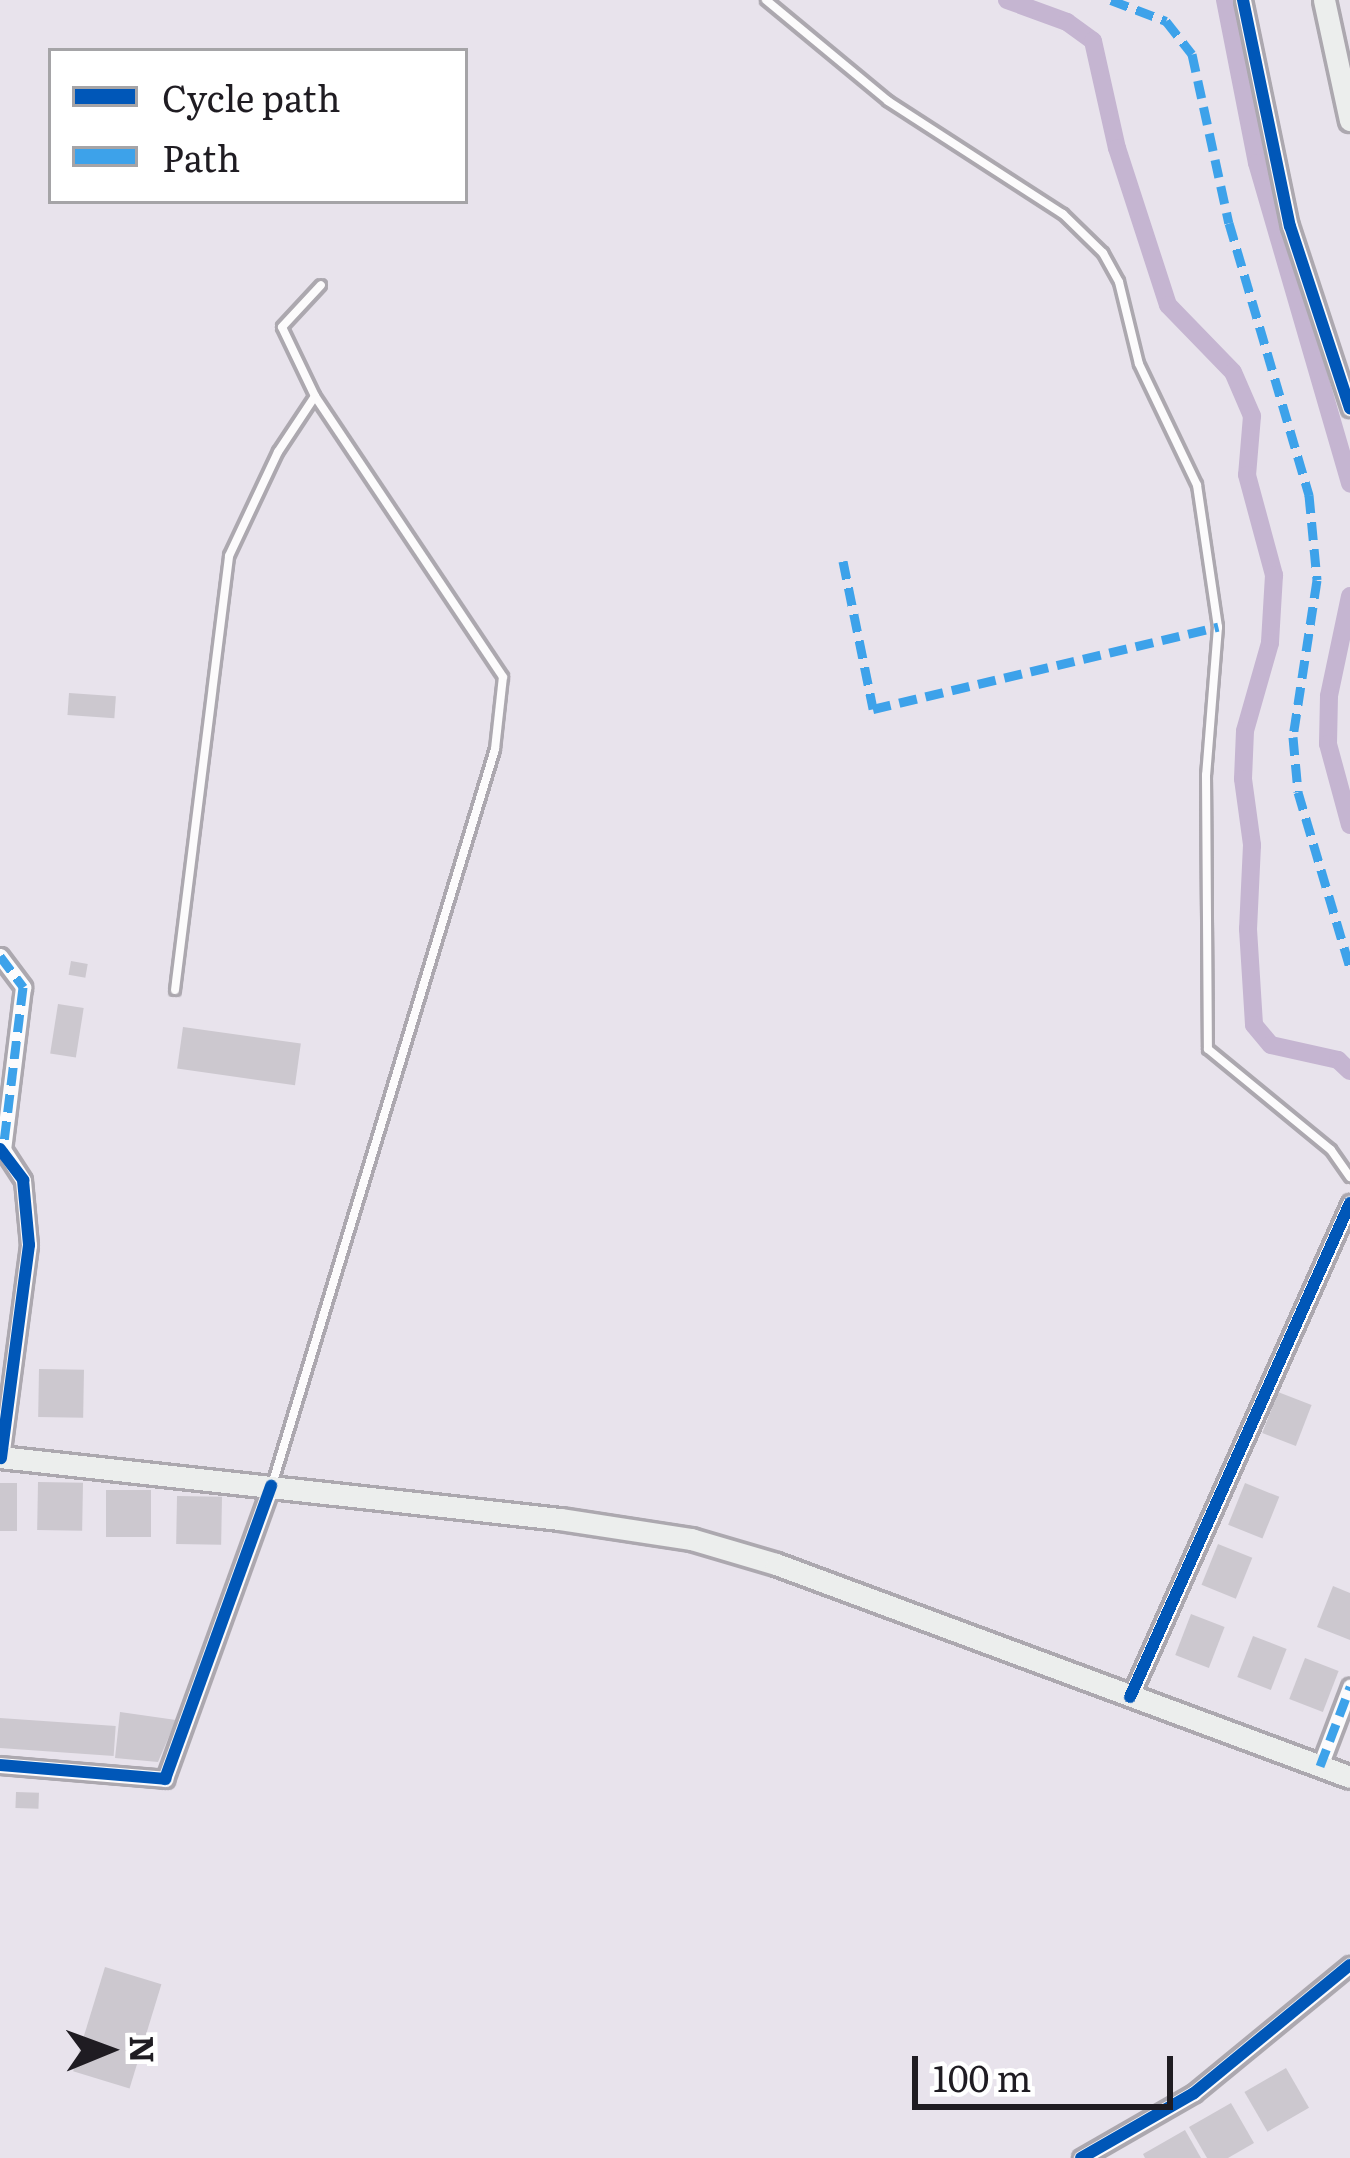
<!DOCTYPE html>
<html>
<head>
<meta charset="utf-8">
<style>
	body { margin:0 }
	#map { position:relative; width:1350px; height:2158px; overflow:hidden; background:#e8e3ec; font-family:Literata,serif }
	div>[style] { position:absolute }
	.canal>* { height:18px; margin:-9px; padding:0 9px; transform-origin:9px; border-radius:9px; background:#c5b5d1 }
	.building>* { inset:0; background:#ccc8cf; transform-origin:0 0 }
	.roads { filter:drop-shadow(3px 0 #aca8af) drop-shadow(-3px 0 #aca8af) drop-shadow(0 3px #aca8af) drop-shadow(0 -3px #aca8af) }
	.service>* { height:8px; margin:-4px; padding:0 4px; transform-origin:4px; border-radius:4px; background:#fcfbfc }
	.minor>* { height:15px; margin:-7.5px; padding:0 7.5px; transform-origin:7.5px; border-radius:7.5px; background:#fcfbfc }
	.secondary>* { height:21px; margin:-10.5px; padding:0 10.5px; transform-origin:10.5px; border-radius:10.5px; background:#eceeed }
	.quiet>* { height:9px; margin-top:-4.5px; transform-origin:0; background:repeating-linear-gradient(90deg,#3da2ea 0 18px,transparent 0 27px) }
	.cycleway>* { height:12px; margin:-6px; padding:0 6px; transform-origin:6px; border-radius:6px; background:#0057b8 }
	span { translate:-50% -50%; white-space:nowrap; text-align:center; line-height:1.15; -webkit-text-stroke:9px #fff; paint-order:stroke }
	.legend { position:absolute; left:48px; top:48px; width:420px; height:156px; box-sizing:border-box; background:#fff; border:3px solid #a5a4a7; margin:0; padding:15px 21px; list-style:none; font-size:36px; color:#1f1c22 }
	.legend li { display:flex; align-items:center; gap:24px; height:60px }
	.legend b { width:60px; border:3px solid #a5a4a7 }
	.north { position:absolute; left:48px; top:1990px; width:120px; height:120px; -webkit-text-stroke:9px #fff; paint-order:stroke; rotate:89deg; font-size:33px; font-weight:700; line-height:48px; text-align:center; color:#1f1c22 }
	.north::after { content:''; display:block; margin:auto; width:42px; height:54px; background:#1f1c22; clip-path:polygon(50% 0,100% 100%,50% 72%,0 100%) }
	.scale { position:absolute; left:912px; top:2056px; width:261px; height:54px; box-sizing:border-box; border:6px solid #1f1c22; border-top:0; padding-left:15px; font-size:36px; line-height:42px; white-space:nowrap; color:#1f1c22; -webkit-text-stroke:9px #fff; paint-order:stroke }
</style>
</head>
<body>
<div id="map">
	<div class="canal">
		<i style="left:1007px;top:0;width:64px;rotate:20.1deg"></i>
		<i style="left:1067px;top:22px;width:32px;rotate:36deg"></i>
		<i style="left:1093px;top:41px;width:110px;rotate:77.4deg"></i>
		<i style="left:1117px;top:148px;width:165px;rotate:72deg"></i>
		<i style="left:1168px;top:305px;width:93px;rotate:45.9deg"></i>
		<i style="left:1233px;top:372px;width:48px;rotate:66.6deg"></i>
		<i style="left:1252px;top:416px;width:59px;rotate:94.8deg"></i>
		<i style="left:1247px;top:475px;width:104px;rotate:74.9deg"></i>
		<i style="left:1274px;top:575px;width:68px;rotate:93.4deg"></i>
		<i style="left:1270px;top:643px;width:91px;rotate:105.9deg"></i>
		<i style="left:1245px;top:731px;width:48px;rotate:92.4deg"></i>
		<i style="left:1243px;top:779px;width:67px;rotate:82.2deg"></i>
		<i style="left:1252px;top:845px;width:84px;rotate:92.7deg"></i>
		<i style="left:1248px;top:929px;width:96px;rotate:86.4deg"></i>
		<i style="left:1254px;top:1025px;width:26px;rotate:50deg"></i>
		<i style="left:1271px;top:1045px;width:69px;rotate:12.6deg"></i>
		<i style="left:1338px;top:1060px;width:16px;rotate:43deg"></i>
		<i style="left:1225px;top:0;width:166px;rotate:78.9deg"></i>
		<i style="left:1257px;top:163px;width:334px;rotate:73.8deg"></i>
		<i style="left:1350px;top:596px;width:102px;rotate:101.9deg"></i>
		<i style="left:1329px;top:696px;width:48px;rotate:91.2deg"></i>
		<i style="left:1328px;top:744px;width:84px;rotate:74.8deg"></i>
	</div>
	<div class="building">
		<i style="left:69px;top:693px;width:47px;height:22px;rotate:4deg"></i>
		<i style="left:71px;top:961px;width:17px;height:14px;rotate:10deg"></i>
		<i style="left:58px;top:1004px;width:26px;height:50px;rotate:9deg"></i>
		<i style="left:183px;top:1027px;width:119px;height:42px;rotate:8deg"></i>
		<i style="left:39px;top:1369px;width:45px;height:48px;rotate:1deg"></i>
		<i style="left:1278px;top:1392px;width:36px;height:44px;rotate:21deg"></i>
		<i style="left:38px;top:1482px;width:45px;height:48px;rotate:1deg"></i>
		<i style="left:0;top:1483px;width:17px;height:48px"></i>
		<i style="left:1245px;top:1483px;width:37px;height:45px;rotate:22deg"></i>
		<i style="left:106px;top:1490px;width:45px;height:47px"></i>
		<i style="left:177px;top:1496px;width:45px;height:48px;rotate:1deg"></i>
		<i style="left:1218px;top:1544px;width:37px;height:44px;rotate:22deg"></i>
		<i style="clip-path:polygon(1333px 1586px,1350px 1593px,1350px 1640px,1317px 1627px)"></i>
		<i style="left:1191px;top:1614px;width:36px;height:44px;rotate:21deg"></i>
		<i style="left:1253px;top:1636px;width:36px;height:44px;rotate:21deg"></i>
		<i style="left:1305px;top:1658px;width:36px;height:44px;rotate:21deg"></i>
		<i style="clip-path:polygon(120px 1712px,176px 1720px,158px 1762px,115px 1758px)"></i>
		<i style="left:0;top:1718px;width:116px;height:30px;rotate:4deg"></i>
		<i style="left:16px;top:1792px;width:23px;height:16px;rotate:2deg"></i>
		<i style="left:105px;top:1967px;width:59px;height:109px;rotate:17deg"></i>
		<i style="left:1286px;top:2068px;width:46px;height:48px;rotate:60deg"></i>
		<i style="clip-path:polygon(1231px 2103px,1254px 2143px,1228px 2158px,1207px 2158px,1189px 2127px)"></i>
		<i style="clip-path:polygon(1185px 2130px,1201px 2158px,1145px 2158px,1143px 2154px)"></i>
	</div>
	<div class="roads">
		<div class="service">
			<i style="left:766px;top:0;width:158px;rotate:39.6deg"></i>
			<i style="left:888px;top:101px;width:208px;rotate:32.9deg"></i>
			<i style="left:1063px;top:214px;width:56px;rotate:44.3deg"></i>
			<i style="left:1103px;top:253px;width:33px;rotate:61deg"></i>
			<i style="left:1119px;top:282px;width:84px;rotate:76.3deg"></i>
			<i style="left:1139px;top:364px;width:134px;rotate:64.4deg"></i>
			<i style="left:1197px;top:485px;width:144px;rotate:81.6deg"></i>
			<i style="left:1218px;top:627px;width:148px;rotate:94.6deg"></i>
			<i style="left:1206px;top:775px;width:274px;rotate:89.6deg"></i>
			<i style="left:1208px;top:1049px;width:159px;rotate:39.4deg"></i>
			<i style="left:1331px;top:1150px;width:33px;rotate:55deg"></i>
			<i style="left:175px;top:990px;width:437px;rotate:-82.9deg"></i>
			<i style="left:229px;top:556px;width:115px;rotate:-64.8deg"></i>
			<i style="left:278px;top:452px;width:67px;rotate:-56.5deg"></i>
			<i style="left:272px;top:1485px;width:769px;rotate:-73.14deg"></i>
			<i style="left:495px;top:749px;width:72px;rotate:-83.7deg"></i>
			<i style="left:503px;top:677px;width:338px;rotate:-123.8deg"></i>
			<i style="left:315px;top:396px;width:76px;rotate:-115.6deg"></i>
			<i style="left:282px;top:327px;width:57px;rotate:-47.1deg"></i>
		</div>
		<div class="minor">
			<i style="left:1243px;top:0;width:231px;rotate:78.3deg"></i>
			<i style="left:1290px;top:226px;width:192px;rotate:71.8deg"></i>
			<i style="left:0;top:956px;width:39px;rotate:53deg"></i>
			<i style="left:23px;top:987px;width:163px;rotate:97deg"></i>
			<i style="left:1px;top:1458px;width:215px;rotate:-82.5deg"></i>
			<i style="left:29px;top:1245px;width:65px;rotate:-95.3deg"></i>
			<i style="left:23px;top:1180px;width:37px;rotate:-123deg"></i>
			<i style="left:1130px;top:1697px;width:541px;rotate:-65.99deg"></i>
			<i style="left:0;top:1765px;width:166px;rotate:4.8deg"></i>
			<i style="left:165px;top:1779px;width:312px;rotate:-70.1deg"></i>
			<i style="left:1320px;top:1766px;width:85px;rotate:-69.2deg"></i>
			<i style="left:1081px;top:2158px;width:130px;rotate:-29.9deg"></i>
			<i style="left:1194px;top:2093px;width:202px;rotate:-39.4deg"></i>
		</div>
		<div class="secondary">
			<i style="left:1324px;top:0;width:123px;rotate:77.8deg"></i>
			<i style="left:0;top:1457px;width:563px;rotate:6.32deg"></i>
			<i style="left:560px;top:1519px;width:133px;rotate:8.7deg"></i>
			<i style="left:691px;top:1539px;width:89px;rotate:16.4deg"></i>
			<i style="left:776px;top:1564px;width:612px;rotate:20.36deg"></i>
		</div>
	</div>
	<div class="quiet">
		<i style="left:1111px;top:0;width:59px;rotate:20.9deg"></i>
		<i style="left:1166px;top:21px;width:42px;rotate:51.8deg"></i>
		<i style="left:1192px;top:54px;width:173px;rotate:77.7deg"></i>
		<i style="left:1229px;top:223px;width:284px;rotate:73.6deg"></i>
		<i style="left:1309px;top:495px;width:85px;rotate:84.6deg"></i>
		<i style="left:1317px;top:580px;width:159px;rotate:98.7deg"></i>
		<i style="left:1293px;top:737px;width:55px;rotate:84.8deg"></i>
		<i style="left:1298px;top:792px;width:184px;rotate:73.5deg"></i>
		<i style="left:843px;top:561px;width:151px;rotate:78.5deg"></i>
		<i style="left:873px;top:709px;width:355px;rotate:-13.4deg"></i>
		<i style="left:0;top:956px;width:39px;rotate:53deg"></i>
		<i style="left:23px;top:987px;width:163px;rotate:97deg"></i>
		<i style="left:1320px;top:1766px;width:85px;rotate:-69.2deg"></i>
	</div>
	<div class="cycleway">
		<i style="left:1243px;top:0;width:231px;rotate:78.3deg"></i>
		<i style="left:1290px;top:226px;width:192px;rotate:71.8deg"></i>
		<i style="left:0;top:1149px;width:39px;rotate:53deg"></i>
		<i style="left:23px;top:1180px;width:65px;rotate:84.7deg"></i>
		<i style="left:29px;top:1245px;width:215px;rotate:97.5deg"></i>
		<i style="left:1130px;top:1697px;width:541px;rotate:-65.99deg"></i>
		<i style="left:0;top:1765px;width:166px;rotate:4.8deg"></i>
		<i style="left:165px;top:1779px;width:312px;rotate:-70.1deg"></i>
		<i style="left:1081px;top:2158px;width:130px;rotate:-29.9deg"></i>
		<i style="left:1194px;top:2093px;width:202px;rotate:-39.4deg"></i>
	</div>
	<ul class="legend">
	<li><b style="height:15px;background:#0057b8"></b>Cycle path</li>
	<li><b style="height:15px;background:#3da2ea"></b>Path</li>
	</ul>
	<div class="north">N</div>
	<div class="scale">100 m</div>
</div>
</body>
</html>
